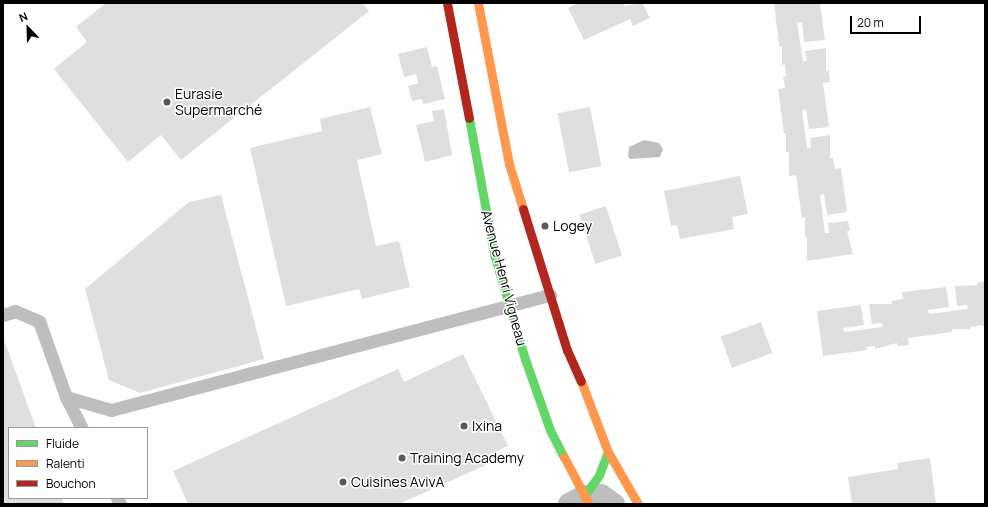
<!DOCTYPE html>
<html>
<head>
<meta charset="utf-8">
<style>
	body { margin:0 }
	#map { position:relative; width:988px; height:507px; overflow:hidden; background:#fff; font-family:Manrope,sans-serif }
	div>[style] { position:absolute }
	.water>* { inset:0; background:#bfbfbf }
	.building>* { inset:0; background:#dfdfdf; transform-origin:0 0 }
	.lane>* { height:13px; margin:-6.5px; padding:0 6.5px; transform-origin:6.5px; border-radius:6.5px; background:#bebebe }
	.street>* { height:22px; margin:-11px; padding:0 11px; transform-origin:11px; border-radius:11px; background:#bebebe }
	.fast>* { height:9px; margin:-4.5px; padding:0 4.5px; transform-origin:4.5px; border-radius:4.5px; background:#63d668 }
	.slow>* { height:9px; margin:-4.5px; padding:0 4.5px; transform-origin:4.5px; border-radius:4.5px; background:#ff974d }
	.jam>* { height:9px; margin:-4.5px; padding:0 4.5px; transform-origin:4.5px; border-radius:4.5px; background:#b3261e }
	.dots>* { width:11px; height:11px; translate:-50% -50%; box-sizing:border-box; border:2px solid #fff; border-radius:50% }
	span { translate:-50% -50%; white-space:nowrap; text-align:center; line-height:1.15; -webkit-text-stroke:3px #fff; paint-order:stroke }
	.poi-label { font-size:14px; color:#000 }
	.left { translate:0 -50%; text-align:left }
	.street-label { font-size:14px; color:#000 }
	.frame { position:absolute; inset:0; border:4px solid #000; pointer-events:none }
	.legend { position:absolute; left:8px; top:427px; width:140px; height:72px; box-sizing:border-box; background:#fff; border:1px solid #999; margin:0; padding:5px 7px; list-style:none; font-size:12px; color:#000 }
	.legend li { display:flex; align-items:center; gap:8px; height:20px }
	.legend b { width:20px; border:1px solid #999 }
	.north { position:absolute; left:8px; top:8px; width:40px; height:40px; -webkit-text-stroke:3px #fff; paint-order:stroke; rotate:337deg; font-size:11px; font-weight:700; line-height:16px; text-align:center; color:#000 }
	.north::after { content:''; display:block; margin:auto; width:14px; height:18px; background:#000; clip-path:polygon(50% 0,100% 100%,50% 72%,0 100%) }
	.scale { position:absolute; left:850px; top:16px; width:71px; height:18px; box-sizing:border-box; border:2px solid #000; border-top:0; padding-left:5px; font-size:12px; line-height:14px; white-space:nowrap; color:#000; -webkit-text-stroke:3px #fff; paint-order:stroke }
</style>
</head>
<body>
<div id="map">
	<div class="water">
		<i style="clip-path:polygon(644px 140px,659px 143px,663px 149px,660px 157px,630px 159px,628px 156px,629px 147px)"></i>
	</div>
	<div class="building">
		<i style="clip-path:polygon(106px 3px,363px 3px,369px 11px,181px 160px,161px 135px,128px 162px,54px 69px,87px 42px,76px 27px)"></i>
		<i style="clip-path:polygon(578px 3px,623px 3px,625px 6px,642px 3px,650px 18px,633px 26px,630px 19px,584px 40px,568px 8px)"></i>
		<i style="clip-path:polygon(774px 3px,820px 3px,825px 40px,804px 42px,802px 22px,797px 22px,803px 61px,807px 61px,805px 51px,826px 48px,826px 71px,829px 70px,830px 82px,823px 83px,829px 127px,809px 129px,806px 109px,802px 110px,807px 148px,811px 148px,810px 138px,830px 135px,830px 158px,833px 158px,835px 169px,841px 168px,847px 212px,827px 215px,824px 194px,820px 195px,825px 233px,829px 233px,828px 223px,848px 221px,850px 231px,847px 231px,853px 254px,807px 261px,807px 237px,805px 237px,805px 218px,802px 218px,796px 175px,789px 176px,789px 152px,786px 152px,786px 133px,784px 133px,778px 89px,785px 88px,783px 77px,786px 76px,785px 64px,782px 65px,782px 46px,779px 46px)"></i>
		<i style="clip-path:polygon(427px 47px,432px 67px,437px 66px,445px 99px,423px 104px,422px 99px,412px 101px,408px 86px,418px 83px,416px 74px,404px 77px,398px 54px)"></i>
		<i style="clip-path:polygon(370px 107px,382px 154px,357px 160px,376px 246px,399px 241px,410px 287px,362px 299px,359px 289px,286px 306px,250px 148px,322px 131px,320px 119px)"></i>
		<i style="left:590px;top:107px;width:60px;height:33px;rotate:79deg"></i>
		<i style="clip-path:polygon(444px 109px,452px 155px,425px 162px,416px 125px,434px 121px,432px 111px)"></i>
		<i style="clip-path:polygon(740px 176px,748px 214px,732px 217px,734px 229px,680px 239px,677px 225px,671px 226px,664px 191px)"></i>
		<i style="clip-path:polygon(221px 195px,264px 359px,140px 393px,109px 380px,85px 289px,189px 202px)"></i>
		<i style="left:606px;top:206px;width:52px;height:28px;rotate:72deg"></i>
		<i style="clip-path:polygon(985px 281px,985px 328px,982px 325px,970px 327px,971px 329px,952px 329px,952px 332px,908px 338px,909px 345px,897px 346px,897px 343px,875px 349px,875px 346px,866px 347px,867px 350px,823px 356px,817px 311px,861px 305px,864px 325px,843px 328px,844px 332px,883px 327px,882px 323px,872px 324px,869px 304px,892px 304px,892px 301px,903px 299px,902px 292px,946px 287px,949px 307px,928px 310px,929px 314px,968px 309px,967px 305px,957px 306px,955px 286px,977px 285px,977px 283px)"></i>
		<i style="left:761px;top:322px;width:33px;height:43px;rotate:70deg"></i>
		<i style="clip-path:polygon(3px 337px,36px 428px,9px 428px,9px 498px,62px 498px,64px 504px,3px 504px)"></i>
		<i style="clip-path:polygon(463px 354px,508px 446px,486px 456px,486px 465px,399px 504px,188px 504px,173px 471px,398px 369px,404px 382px)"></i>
		<i style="clip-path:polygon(930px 458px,936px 504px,852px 504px,848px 477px,898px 469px,897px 463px)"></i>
	</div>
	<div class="lane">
		<i style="left:3px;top:315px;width:13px;rotate:-18deg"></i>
		<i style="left:15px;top:311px;width:26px;rotate:23deg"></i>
		<i style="left:39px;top:321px;width:81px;rotate:70.4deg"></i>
		<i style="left:66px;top:397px;width:47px;rotate:16.1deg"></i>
		<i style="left:111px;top:410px;width:454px;rotate:-14.7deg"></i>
		<i style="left:66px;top:397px;width:35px;rotate:63deg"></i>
		<i style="left:117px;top:498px;width:7px;rotate:63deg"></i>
	</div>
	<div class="street">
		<i style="left:569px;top:504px;width:17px;rotate:-28deg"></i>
		<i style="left:584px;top:496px;width:17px;rotate:-3deg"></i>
		<i style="left:601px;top:495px;width:16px;rotate:35deg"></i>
	</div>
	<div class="fast">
		<i style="left:469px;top:118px;width:138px;rotate:79.6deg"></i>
		<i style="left:494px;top:254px;width:109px;rotate:73.6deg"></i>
		<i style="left:525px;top:359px;width:75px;rotate:70.6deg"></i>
		<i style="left:550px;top:430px;width:30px;rotate:63deg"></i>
		<i style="left:584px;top:496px;width:26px;rotate:-54deg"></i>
		<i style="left:599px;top:475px;width:25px;rotate:-69deg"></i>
	</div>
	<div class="slow">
		<i style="left:478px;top:3px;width:164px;rotate:79.1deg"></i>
		<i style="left:509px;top:164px;width:47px;rotate:72.7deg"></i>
		<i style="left:581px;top:381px;width:76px;rotate:69.2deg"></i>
		<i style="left:608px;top:452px;width:60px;rotate:60deg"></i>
		<i style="left:564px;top:457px;width:53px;rotate:62deg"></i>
	</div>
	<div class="jam">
		<i style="left:447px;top:3px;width:117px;rotate:79.2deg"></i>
		<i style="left:523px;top:209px;width:148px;rotate:72.7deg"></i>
		<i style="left:567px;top:350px;width:34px;rotate:66deg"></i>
	</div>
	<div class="dots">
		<i style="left:167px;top:102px;background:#595959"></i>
		<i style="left:545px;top:226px;background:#595959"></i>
		<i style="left:464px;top:426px;background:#595959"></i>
		<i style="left:402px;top:458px;background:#595959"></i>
		<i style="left:343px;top:482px;background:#595959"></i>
	</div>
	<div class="poi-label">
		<span class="left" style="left:175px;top:102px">Eurasie<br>Supermarché</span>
		<span class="left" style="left:553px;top:226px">Logey</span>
		<span class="left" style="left:472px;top:426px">Ixina</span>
		<span class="left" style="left:410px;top:458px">Training Academy</span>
		<span class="left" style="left:351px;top:482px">Cuisines AvivA</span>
	</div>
	<div class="street-label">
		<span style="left:504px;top:278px;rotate:75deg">Avenue Henri Vigneau</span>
	</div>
	<div class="frame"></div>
	<ul class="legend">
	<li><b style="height:5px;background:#63d668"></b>Fluide</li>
	<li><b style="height:5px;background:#ff974d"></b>Ralenti</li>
	<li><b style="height:5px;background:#b3261e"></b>Bouchon</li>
	</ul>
	<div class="north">N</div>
	<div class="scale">20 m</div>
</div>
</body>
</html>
